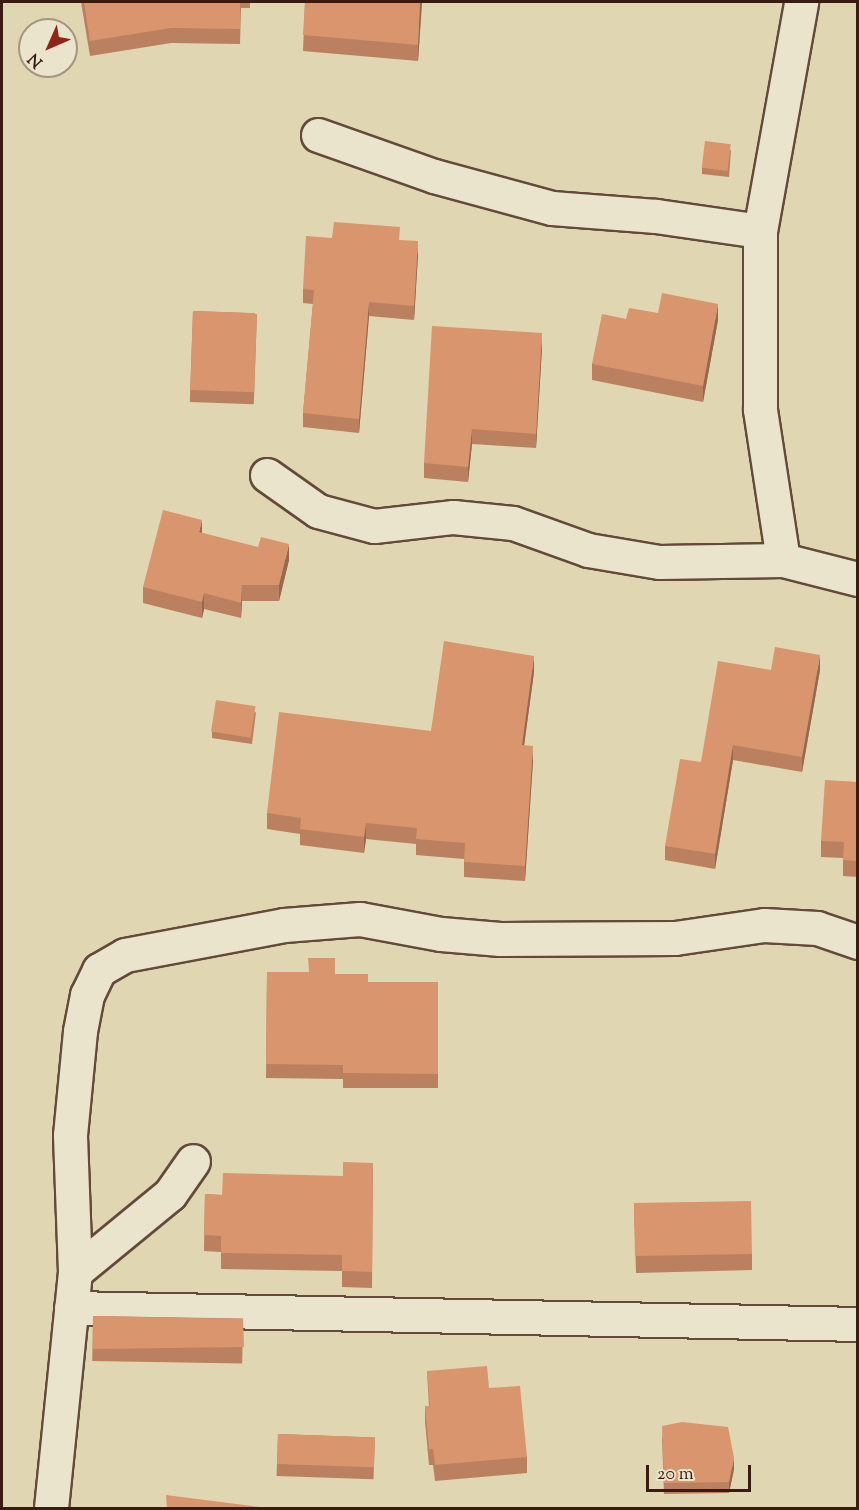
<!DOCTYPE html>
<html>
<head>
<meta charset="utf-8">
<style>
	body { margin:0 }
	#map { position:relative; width:859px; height:1510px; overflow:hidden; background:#e0d6b2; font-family:"Sorts Mill Goudy",serif }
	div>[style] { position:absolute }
	.roads { filter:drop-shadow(2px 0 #634a39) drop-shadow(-2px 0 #634a39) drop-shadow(0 2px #634a39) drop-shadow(0 -2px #634a39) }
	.minor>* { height:33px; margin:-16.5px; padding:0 16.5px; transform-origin:16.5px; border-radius:16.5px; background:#ebe4cd }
	.wall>* { inset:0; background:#ba805f; transform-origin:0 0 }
	.shaded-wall>* { inset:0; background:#97684d }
	.building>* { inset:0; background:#d8956e; transform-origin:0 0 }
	span { translate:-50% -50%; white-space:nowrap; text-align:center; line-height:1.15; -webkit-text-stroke:4.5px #ebe4cd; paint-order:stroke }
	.frame { position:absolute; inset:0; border:3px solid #391b11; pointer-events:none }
	.north { position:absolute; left:18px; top:18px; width:60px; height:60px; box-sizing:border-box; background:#ebe4cd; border:2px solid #a49482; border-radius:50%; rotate:225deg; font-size:16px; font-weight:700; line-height:24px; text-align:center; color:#391b11 }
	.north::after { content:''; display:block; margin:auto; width:21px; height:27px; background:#8f2418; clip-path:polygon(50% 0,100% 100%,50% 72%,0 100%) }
	.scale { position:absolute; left:646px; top:1465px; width:105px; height:27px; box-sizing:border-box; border:3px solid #391b11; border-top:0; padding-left:8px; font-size:18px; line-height:21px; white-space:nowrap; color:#391b11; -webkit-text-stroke:4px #ebe4cd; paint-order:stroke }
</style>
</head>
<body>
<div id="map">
	<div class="roads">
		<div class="minor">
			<i style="left:318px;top:135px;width:123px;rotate:19.5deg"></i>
			<i style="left:434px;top:176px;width:122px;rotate:15.2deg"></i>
			<i style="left:552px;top:208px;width:104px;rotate:4.4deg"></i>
			<i style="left:656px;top:216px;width:105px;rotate:8.2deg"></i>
			<i style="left:267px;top:475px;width:62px;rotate:35.2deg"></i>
			<i style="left:318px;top:511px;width:58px;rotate:15deg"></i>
			<i style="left:374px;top:526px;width:80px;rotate:-6.5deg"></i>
			<i style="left:453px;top:517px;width:60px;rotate:5.7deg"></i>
			<i style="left:513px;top:523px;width:80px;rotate:19.8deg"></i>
			<i style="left:588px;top:550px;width:72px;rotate:9.6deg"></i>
			<i style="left:659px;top:562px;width:124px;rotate:-0.9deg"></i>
			<i style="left:783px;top:560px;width:77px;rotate:14.2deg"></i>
			<i style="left:783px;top:560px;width:153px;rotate:-98.7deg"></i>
			<i style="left:760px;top:409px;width:178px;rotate:-90deg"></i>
			<i style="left:760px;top:231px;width:233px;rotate:-79.8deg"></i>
			<i style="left:75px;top:1272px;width:123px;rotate:-39.4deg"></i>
			<i style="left:170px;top:1194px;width:40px;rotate:-55.1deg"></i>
			<i style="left:71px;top:1308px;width:787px;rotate:1.16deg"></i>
			<i style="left:51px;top:1508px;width:237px;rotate:-84.2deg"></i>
			<i style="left:75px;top:1272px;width:137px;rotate:-92.1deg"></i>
			<i style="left:70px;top:1135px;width:104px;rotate:-84.5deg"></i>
			<i style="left:80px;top:1031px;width:37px;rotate:-79deg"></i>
			<i style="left:87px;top:995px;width:28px;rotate:-64deg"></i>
			<i style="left:99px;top:970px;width:30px;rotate:-30deg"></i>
			<i style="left:125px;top:955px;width:162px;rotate:-10.7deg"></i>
			<i style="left:284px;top:925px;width:76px;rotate:-4.5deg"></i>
			<i style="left:360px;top:919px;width:82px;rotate:10.5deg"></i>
			<i style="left:441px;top:934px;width:59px;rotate:4.8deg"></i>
			<i style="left:500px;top:939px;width:175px;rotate:-0.3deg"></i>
			<i style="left:675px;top:938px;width:90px;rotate:-8.3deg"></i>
			<i style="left:764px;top:925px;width:53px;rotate:3.2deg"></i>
			<i style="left:817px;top:928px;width:43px;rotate:18.9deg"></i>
		</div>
	</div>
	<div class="wall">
		<i style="clip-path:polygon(81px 2px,250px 2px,250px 8px,241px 8px,240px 44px,171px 43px,90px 56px)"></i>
		<i style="clip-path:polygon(305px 2px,422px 2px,418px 61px,303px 51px)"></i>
		<i style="clip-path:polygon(731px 150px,729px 177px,702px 174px,702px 168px)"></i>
		<i style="clip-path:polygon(332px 238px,400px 240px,418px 255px,414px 320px,369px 316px,359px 433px,303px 427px,303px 413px,313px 304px,303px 303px,303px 289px)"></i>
		<i style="left:193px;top:311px;width:64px;height:91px;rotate:2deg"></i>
		<i style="clip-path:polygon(626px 319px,718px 320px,703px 402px,592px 380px,592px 364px)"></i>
		<i style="clip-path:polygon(542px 348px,536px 448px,472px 444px,468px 482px,424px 478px,424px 463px)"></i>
		<i style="clip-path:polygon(202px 533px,289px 560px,279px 601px,242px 601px,241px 618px,204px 609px,202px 618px,143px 603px,143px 587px)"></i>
		<i style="clip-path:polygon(771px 670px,820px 670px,802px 772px,733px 760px,715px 869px,665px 860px,665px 846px,701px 762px)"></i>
		<i style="clip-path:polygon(534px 672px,524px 745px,533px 761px,525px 881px,464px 877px,464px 859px,416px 855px,416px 844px,366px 839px,364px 853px,300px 845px,300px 834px,267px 829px,267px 813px,431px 731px)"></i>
		<i style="clip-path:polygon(256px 712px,252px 744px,212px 738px,212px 732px)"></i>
		<i style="clip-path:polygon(858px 782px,858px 877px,843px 876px,843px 858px,821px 857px,821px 841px)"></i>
		<i style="clip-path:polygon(267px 972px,335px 974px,368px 982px,438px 982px,438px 1088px,343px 1088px,343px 1079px,266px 1078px)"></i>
		<i style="clip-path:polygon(373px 1163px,372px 1288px,342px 1287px,342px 1271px,221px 1269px,221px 1252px,204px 1251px,205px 1194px,222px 1195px,343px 1176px)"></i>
		<i style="clip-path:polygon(634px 1204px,752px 1254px,752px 1270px,636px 1273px)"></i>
		<i style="left:93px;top:1316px;width:150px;height:45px;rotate:1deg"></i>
		<i style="clip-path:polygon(427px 1371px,489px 1388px,527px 1457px,527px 1473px,435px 1481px,433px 1465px,429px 1465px,425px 1422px,425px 1406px,429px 1406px)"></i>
		<i style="left:278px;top:1434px;width:97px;height:42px;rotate:2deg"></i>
		<i style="clip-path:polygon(662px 1437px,734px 1469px,729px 1493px,664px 1494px)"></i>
	</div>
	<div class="shaded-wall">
		<i style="clip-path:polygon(420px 2px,422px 2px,418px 61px,418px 45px)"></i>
		<i style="clip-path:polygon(418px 241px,418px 255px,414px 320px,414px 306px)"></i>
		<i style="clip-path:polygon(369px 302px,369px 316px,359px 433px,359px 419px)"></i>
		<i style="clip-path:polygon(718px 304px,718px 320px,703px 402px,703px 386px)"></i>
		<i style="clip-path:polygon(542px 333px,542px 348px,536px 448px,536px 434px)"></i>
		<i style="clip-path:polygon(472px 429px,472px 444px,468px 482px,468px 467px)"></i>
		<i style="clip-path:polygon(202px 520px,202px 535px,199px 532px)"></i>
		<i style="clip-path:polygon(289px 544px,289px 560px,279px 601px,279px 585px)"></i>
		<i style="clip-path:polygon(242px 585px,242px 601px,241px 618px,241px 603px)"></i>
		<i style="clip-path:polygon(204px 593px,204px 609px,202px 618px,202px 602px)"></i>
		<i style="clip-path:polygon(820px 655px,820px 670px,802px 772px,802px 757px)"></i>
		<i style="clip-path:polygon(534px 656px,534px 672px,522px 761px,522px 745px)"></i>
		<i style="clip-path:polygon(733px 745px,733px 760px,715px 869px,715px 854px)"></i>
		<i style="clip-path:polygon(533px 746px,533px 761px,525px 881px,525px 866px)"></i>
		<i style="clip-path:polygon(366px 823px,366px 839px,364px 853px,364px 837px)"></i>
		<i style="clip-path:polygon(734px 1458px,734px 1469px,729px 1493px,729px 1482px)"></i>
	</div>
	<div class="building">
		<i style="clip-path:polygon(84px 2px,240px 2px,240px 29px,171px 28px,90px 41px)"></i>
		<i style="clip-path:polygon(305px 2px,420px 2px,418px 45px,303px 35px)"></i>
		<i style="left:705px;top:141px;width:26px;height:27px;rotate:7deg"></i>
		<i style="clip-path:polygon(334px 222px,400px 227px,399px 240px,418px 241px,414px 306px,369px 302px,359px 419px,303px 413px,314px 290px,303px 289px,306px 236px,332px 238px)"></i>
		<i style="clip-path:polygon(662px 293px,718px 304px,703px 386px,592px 364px,602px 314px,626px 319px,629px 308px,658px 313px)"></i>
		<i style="left:193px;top:311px;width:64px;height:79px;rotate:2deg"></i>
		<i style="clip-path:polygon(432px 326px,542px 333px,536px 434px,472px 429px,468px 467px,424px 463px)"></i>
		<i style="clip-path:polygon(163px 510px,202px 520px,199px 532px,258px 547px,261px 537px,289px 544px,279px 585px,242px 585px,241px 603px,204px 593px,202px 602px,143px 587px)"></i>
		<i style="clip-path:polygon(444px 641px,534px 656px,522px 745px,533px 746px,525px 866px,464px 862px,465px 843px,416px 839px,417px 828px,366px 823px,364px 837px,300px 829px,301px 818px,267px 813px,279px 712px,431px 731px)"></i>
		<i style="clip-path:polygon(775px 647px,820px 655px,802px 757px,733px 745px,715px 854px,665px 846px,680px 759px,701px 762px,718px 661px,771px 670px)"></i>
		<i style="left:216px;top:700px;width:40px;height:32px;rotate:9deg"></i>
		<i style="clip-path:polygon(825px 780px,858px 782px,858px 861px,843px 860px,844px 842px,821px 841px)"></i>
		<i style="clip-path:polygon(308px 958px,335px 958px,335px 974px,368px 974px,368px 982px,438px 982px,438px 1074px,343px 1073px,343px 1065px,266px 1064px,267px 972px,309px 972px)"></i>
		<i style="clip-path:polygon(343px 1162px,373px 1163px,372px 1272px,342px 1271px,342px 1255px,221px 1253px,221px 1236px,204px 1235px,205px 1194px,222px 1195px,223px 1173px,343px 1176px)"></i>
		<i style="left:751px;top:1201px;width:53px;height:117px;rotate:89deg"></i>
		<i style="clip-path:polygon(93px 1316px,243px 1319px,244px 1347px,93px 1349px)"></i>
		<i style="clip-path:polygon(487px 1366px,489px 1388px,520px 1386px,527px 1457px,435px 1465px,433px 1449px,429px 1449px,425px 1406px,430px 1406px,427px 1371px)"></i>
		<i style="clip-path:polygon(682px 1422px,728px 1427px,734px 1458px,729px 1482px,664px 1483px,662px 1426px)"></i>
		<i style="left:278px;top:1434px;width:97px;height:30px;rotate:2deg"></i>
		<i style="clip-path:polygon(166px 1495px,275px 1509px,167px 1509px)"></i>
	</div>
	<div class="frame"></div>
	<div class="north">N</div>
	<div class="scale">20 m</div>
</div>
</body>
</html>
